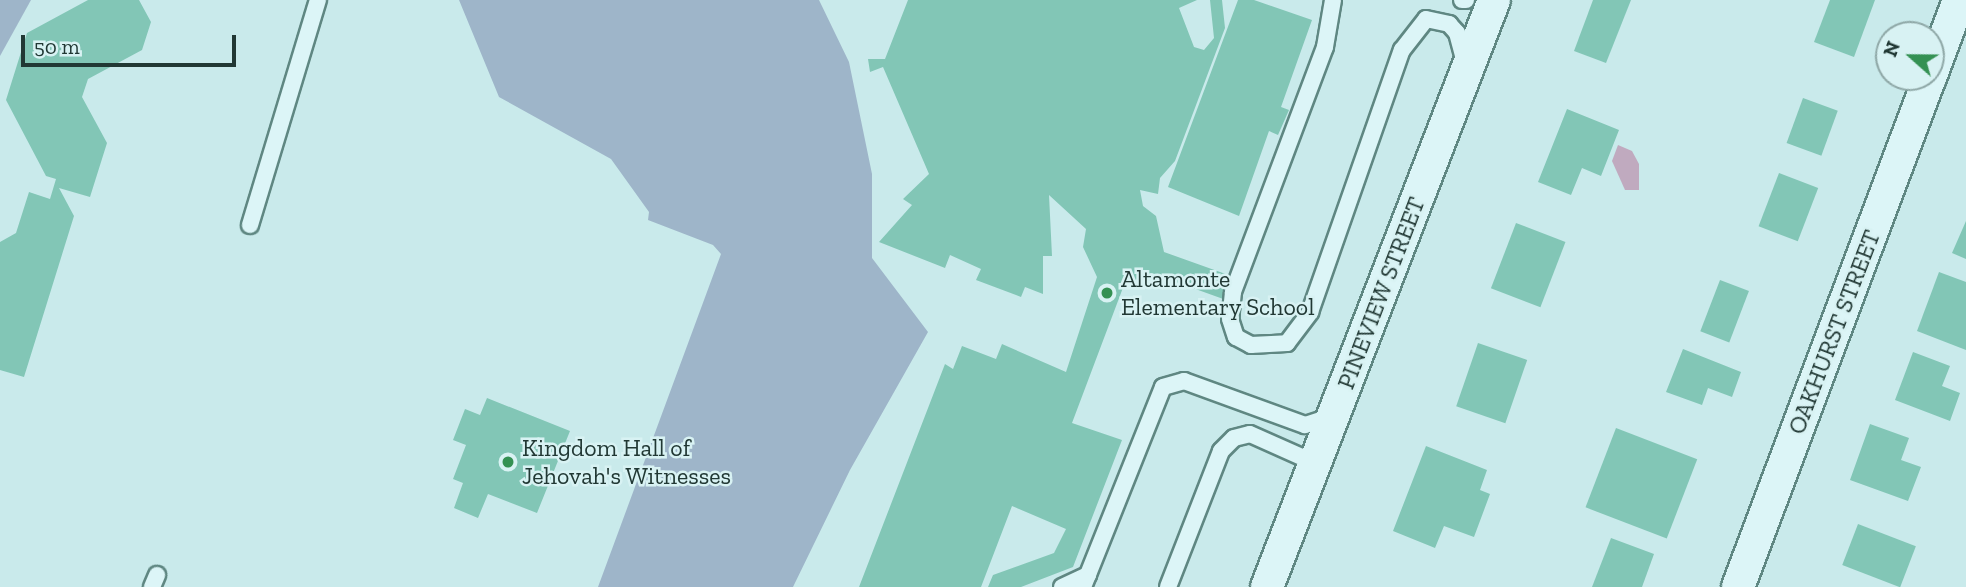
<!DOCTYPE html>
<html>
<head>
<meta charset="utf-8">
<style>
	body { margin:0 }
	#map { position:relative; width:1966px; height:587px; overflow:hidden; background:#c9eaeb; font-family:"Zilla Slab",serif }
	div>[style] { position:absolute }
	.green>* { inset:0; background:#9eb5c9 }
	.water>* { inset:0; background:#c0aabf }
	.building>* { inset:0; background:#82c6b6; transform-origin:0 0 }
	.roads { filter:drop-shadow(2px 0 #5f8782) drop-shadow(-2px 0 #5f8782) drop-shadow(0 2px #5f8782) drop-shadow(0 -2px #5f8782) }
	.service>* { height:16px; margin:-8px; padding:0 8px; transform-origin:8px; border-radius:8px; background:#dcf5f7 }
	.minor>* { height:32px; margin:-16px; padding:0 16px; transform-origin:16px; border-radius:16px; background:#dcf5f7 }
	.dots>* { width:19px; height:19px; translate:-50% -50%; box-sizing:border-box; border:4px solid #d8f2f3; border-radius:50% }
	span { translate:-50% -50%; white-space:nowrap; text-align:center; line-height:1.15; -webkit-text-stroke:5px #d8f2f3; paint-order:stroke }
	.poi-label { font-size:24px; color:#213834 }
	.left { translate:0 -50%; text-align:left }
	.street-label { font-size:24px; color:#213834 }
	.north { position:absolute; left:1875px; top:21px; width:70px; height:70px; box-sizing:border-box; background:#d8f2f3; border:2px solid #8fa8a7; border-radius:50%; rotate:291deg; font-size:19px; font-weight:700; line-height:28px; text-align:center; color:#213834 }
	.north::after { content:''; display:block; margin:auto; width:24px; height:32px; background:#349153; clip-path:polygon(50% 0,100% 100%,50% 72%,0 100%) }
	.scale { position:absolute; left:21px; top:35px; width:215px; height:32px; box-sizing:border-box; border:4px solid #213834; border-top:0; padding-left:9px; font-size:21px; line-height:24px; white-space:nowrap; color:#213834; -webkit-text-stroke:5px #d8f2f3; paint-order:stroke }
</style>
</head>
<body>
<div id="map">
	<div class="green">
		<i style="clip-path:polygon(0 0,31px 0,0 56px)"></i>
		<i style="clip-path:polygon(459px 0,819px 0,849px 62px,872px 174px,872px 258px,928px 332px,850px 470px,793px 587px,598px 587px,721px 254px,713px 245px,648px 220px,649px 212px,611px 159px,499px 97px)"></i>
	</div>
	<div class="water">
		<i style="clip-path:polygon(1618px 145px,1632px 151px,1639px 164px,1639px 190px,1625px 190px,1612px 161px)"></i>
	</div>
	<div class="building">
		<i style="clip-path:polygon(88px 0,139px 0,151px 22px,142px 50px,88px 79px,82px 97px,107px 143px,90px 197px,59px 188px,74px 216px,24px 377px,0 370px,0 242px,16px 233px,29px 192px,50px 199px,56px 179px,46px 176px,6px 100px,27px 33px)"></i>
		<i style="clip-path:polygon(908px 0,1197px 0,1179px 8px,1194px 47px,1204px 50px,1214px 38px,1210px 0,1222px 0,1225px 28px,1175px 161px,1160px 178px,1158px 194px,1140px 190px,1143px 206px,1156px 216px,1164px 252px,1234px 277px,1226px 300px,1151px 273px,1124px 285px,1072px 423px,1122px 440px,1073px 567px,1021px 587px,988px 587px,993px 575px,1054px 553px,1066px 529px,1012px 506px,981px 587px,859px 587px,945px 364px,953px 369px,962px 346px,996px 359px,1002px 344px,1066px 372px,1097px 277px,1083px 247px,1086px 229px,1049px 195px,1052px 256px,1043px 256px,1043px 294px,1025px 287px,1021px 297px,976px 280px,981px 269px,950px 255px,945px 268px,879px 242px,912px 205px,903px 199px,929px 174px,883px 67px,870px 72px,868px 59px,885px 59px)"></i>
		<i style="clip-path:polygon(1238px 0,1254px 0,1312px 20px,1281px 107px,1289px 110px,1278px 135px,1269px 131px,1239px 216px,1168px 187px)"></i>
		<i style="clip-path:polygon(1593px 0,1631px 0,1606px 63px,1574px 51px)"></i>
		<i style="clip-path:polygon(1830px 0,1875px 0,1854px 57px,1814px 42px)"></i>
		<i style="left:1803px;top:98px;width:37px;height:48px;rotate:20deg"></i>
		<i style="clip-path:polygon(1567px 109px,1619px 130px,1601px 176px,1582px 168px,1571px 195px,1538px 182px)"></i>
		<i style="left:1779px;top:173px;width:42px;height:57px;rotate:21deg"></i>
		<i style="clip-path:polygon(1966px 221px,1966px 259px,1952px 253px)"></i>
		<i style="left:1516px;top:223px;width:53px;height:70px;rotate:21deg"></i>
		<i style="clip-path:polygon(1939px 272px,1966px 282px,1966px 350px,1917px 331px)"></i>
		<i style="left:1720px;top:280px;width:31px;height:55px;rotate:21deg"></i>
		<i style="left:1478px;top:343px;width:52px;height:67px;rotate:19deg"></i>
		<i style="clip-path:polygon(1683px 349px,1741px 372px,1732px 397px,1708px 388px,1702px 405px,1666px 392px)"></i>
		<i style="clip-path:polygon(1913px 352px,1950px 366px,1942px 386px,1960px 393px,1950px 421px,1895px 400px)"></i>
		<i style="clip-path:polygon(487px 398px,570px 431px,537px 513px,488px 494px,478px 518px,454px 508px,463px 483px,453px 479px,466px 445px,453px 440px,465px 409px,480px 415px)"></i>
		<i style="clip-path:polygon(1870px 424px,1909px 438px,1901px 460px,1921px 467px,1908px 501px,1850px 480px)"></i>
		<i style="left:1616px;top:428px;width:87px;height:85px;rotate:21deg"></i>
		<i style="clip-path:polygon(1426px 446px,1487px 470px,1480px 490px,1490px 494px,1474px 537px,1444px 526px,1435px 548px,1393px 531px)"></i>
		<i style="left:1858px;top:524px;width:62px;height:44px;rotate:21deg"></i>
		<i style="clip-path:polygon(1611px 538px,1654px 554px,1642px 587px,1592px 587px)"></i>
	</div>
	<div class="roads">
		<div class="service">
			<i style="left:1333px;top:0;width:48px;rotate:99.7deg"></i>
			<i style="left:1325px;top:47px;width:262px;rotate:110.6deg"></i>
			<i style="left:1233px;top:292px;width:27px;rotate:96deg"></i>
			<i style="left:1230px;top:319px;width:19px;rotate:72deg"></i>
			<i style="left:1236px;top:337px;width:17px;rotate:28deg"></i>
			<i style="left:1251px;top:345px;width:36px;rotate:-3deg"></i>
			<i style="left:1287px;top:343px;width:39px;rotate:-53deg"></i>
			<i style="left:1310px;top:312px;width:278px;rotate:-70.7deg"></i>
			<i style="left:1402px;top:50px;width:39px;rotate:-52deg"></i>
			<i style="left:1426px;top:19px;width:24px;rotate:12deg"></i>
			<i style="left:1449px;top:24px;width:12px;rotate:48deg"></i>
			<i style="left:1457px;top:33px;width:31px;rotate:75deg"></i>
			<i style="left:1462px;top:0;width:4px"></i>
			<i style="left:250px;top:225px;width:235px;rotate:-73.2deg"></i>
			<i style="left:152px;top:587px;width:13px;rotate:-67deg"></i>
			<i style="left:1062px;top:587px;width:29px;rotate:-25deg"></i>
			<i style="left:1083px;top:587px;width:215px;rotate:-68.2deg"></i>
			<i style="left:1163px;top:387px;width:22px;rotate:-16deg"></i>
			<i style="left:1184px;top:381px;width:129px;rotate:20deg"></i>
			<i style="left:1305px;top:425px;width:29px;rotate:-18deg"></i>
			<i style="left:1168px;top:587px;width:146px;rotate:-68.7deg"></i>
			<i style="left:1221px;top:451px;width:18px;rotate:-45deg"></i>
			<i style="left:1234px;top:438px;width:16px;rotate:-14deg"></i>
			<i style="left:1250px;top:434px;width:71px;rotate:24deg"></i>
		</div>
		<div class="minor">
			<i style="left:1931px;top:75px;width:80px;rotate:-69.5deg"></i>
			<i style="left:1267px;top:587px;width:629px;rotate:-68.86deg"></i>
			<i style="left:1738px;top:587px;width:545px;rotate:-69.37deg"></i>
		</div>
	</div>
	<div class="dots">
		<i style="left:1107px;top:293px;background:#349153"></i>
		<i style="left:508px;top:462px;background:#349153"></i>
	</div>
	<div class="poi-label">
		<span class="left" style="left:1121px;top:293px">Altamonte<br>Elementary School</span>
		<span class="left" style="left:522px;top:462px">Kingdom Hall of<br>Jehovah's Witnesses</span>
	</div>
	<div class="street-label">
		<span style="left:1381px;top:293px;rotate:-69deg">PINEVIEW STREET</span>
		<span style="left:1834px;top:332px;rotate:-69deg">OAKHURST STREET</span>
	</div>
	<div class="north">N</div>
	<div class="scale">50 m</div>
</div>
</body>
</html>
